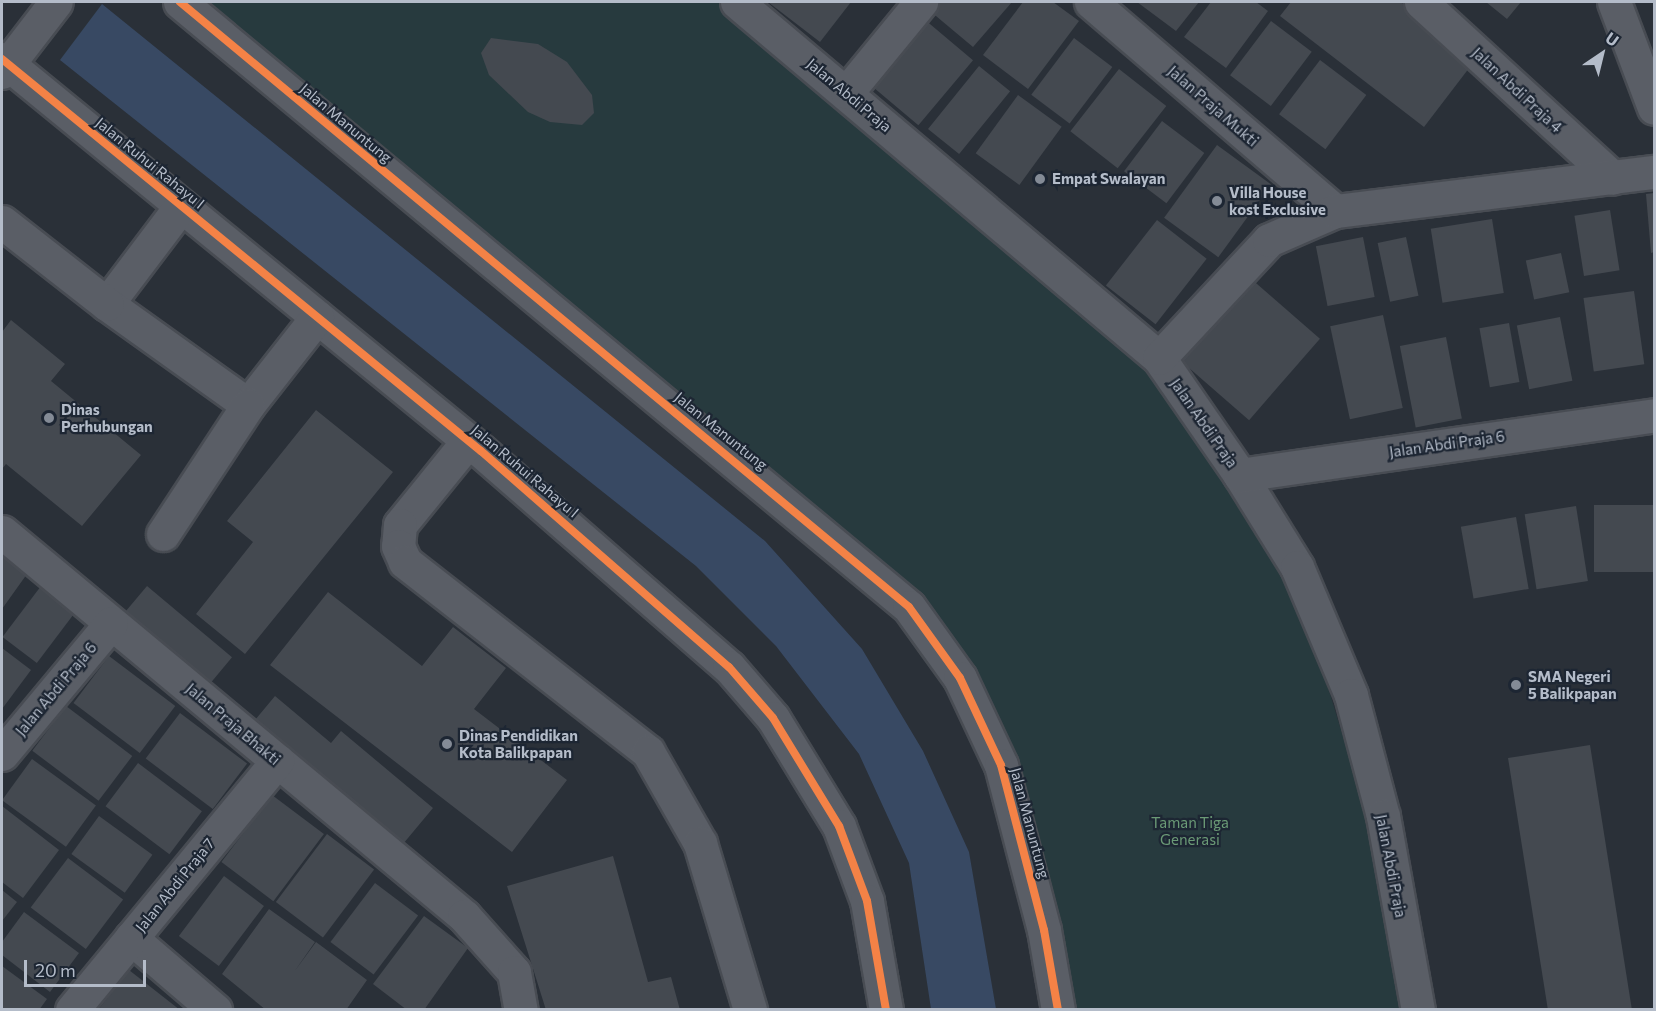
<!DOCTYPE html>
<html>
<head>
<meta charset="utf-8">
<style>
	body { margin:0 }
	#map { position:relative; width:1656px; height:1011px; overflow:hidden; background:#2a3038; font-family:Commissioner,sans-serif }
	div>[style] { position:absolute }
	.green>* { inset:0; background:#273a3e }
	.water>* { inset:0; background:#384963 }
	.building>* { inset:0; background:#444950; transform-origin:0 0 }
	.roads { filter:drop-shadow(2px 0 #484c53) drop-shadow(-2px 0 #484c53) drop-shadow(0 2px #484c53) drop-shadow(0 -2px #484c53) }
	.minor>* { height:33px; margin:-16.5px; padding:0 16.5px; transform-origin:16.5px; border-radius:16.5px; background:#5a5e66 }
	.cycleway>* { height:8px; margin:-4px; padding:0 4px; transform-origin:4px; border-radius:4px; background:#f48246 }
	.dots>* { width:16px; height:16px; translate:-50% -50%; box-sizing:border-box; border:3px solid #1d2633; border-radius:50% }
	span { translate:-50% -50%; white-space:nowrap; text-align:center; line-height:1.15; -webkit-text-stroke:4.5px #1d2633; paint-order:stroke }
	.street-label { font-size:15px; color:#b4bcc9 }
	.poi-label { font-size:15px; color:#b4bcc9; font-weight:700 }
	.left { translate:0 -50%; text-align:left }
	.park-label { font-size:15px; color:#6b9a76 }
	.frame { position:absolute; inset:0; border:3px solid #b4bcc9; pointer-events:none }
	.north { position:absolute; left:1572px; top:24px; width:60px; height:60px; -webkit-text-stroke:4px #1d2633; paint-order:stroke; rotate:35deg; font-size:16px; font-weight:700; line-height:24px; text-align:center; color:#b4bcc9 }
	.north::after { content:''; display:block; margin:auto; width:21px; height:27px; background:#b4bcc9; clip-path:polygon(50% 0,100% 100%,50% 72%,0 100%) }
	.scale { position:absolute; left:24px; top:960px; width:122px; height:27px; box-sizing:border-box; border:3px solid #b4bcc9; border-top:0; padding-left:8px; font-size:18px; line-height:21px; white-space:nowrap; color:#b4bcc9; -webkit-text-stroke:4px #1d2633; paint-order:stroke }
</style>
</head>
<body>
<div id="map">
	<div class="green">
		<i style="clip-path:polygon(198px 2px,718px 2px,1160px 378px,1297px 586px,1374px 838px,1400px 1009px,1043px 1009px,1004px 786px,948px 662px)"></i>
	</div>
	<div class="water">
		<i style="clip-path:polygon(102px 4px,765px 541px,862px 649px,923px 751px,969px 852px,996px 1009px,931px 1009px,909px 863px,859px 754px,776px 646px,696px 566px,60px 60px)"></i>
	</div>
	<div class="building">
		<i style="clip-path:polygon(768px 2px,851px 2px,820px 42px)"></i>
		<i style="clip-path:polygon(938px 2px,1012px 2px,973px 47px,930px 11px)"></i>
		<i style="clip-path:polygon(1023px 2px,1053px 2px,1079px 21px,1028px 89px,983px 55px)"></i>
		<i style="clip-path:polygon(1137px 2px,1199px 2px,1176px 31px)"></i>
		<i style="clip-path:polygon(1211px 2px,1256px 2px,1268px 11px,1226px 68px,1184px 37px)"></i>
		<i style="clip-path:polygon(1291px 2px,1401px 2px,1476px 59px,1424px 127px,1280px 16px)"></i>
		<i style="clip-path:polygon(1486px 2px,1521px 2px,1507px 19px)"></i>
		<i style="left:924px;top:19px;width:64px;height:85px;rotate:40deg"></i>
		<i style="left:1271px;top:21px;width:51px;height:68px;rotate:37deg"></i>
		<i style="clip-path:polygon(491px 38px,538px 44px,567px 62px,592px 95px,594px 113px,582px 125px,550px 122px,528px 112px,489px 75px,481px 53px)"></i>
		<i style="left:1074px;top:38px;width:48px;height:71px;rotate:37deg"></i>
		<i style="left:1320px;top:60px;width:58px;height:68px;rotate:37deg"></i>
		<i style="left:979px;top:66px;width:40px;height:81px;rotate:39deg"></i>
		<i style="left:1119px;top:69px;width:60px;height:79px;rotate:38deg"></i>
		<i style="left:1018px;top:95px;width:54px;height:72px;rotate:36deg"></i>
		<i style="left:1162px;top:121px;width:53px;height:63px;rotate:37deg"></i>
		<i style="left:1217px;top:145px;width:67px;height:90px;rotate:36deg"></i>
		<i style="clip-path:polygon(1654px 193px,1654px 252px,1651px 253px,1646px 194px)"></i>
		<i style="left:1610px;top:210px;width:61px;height:36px;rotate:81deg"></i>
		<i style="left:1492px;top:219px;width:75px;height:62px;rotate:81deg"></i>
		<i style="left:1157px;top:220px;width:63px;height:83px;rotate:38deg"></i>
		<i style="left:1363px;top:237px;width:61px;height:48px;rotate:79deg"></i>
		<i style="left:1406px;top:237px;width:60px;height:29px;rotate:78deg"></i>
		<i style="left:1561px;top:253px;width:40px;height:36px;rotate:78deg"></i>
		<i style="left:1249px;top:277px;width:94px;height:108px;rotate:41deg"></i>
		<i style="left:1634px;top:291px;width:74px;height:51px;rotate:82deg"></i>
		<i style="left:1383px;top:315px;width:95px;height:54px;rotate:78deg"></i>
		<i style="left:1560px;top:317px;width:65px;height:44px;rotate:79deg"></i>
		<i style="clip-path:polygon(11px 320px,65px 364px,51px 381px,141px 455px,82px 526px,6px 464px,2px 469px,2px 332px)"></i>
		<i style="left:1509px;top:323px;width:60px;height:30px;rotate:80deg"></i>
		<i style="left:1446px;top:337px;width:83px;height:47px;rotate:79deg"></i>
		<i style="clip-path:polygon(316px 410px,393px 472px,245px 654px,196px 614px,253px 542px,227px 521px)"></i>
		<i style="left:1654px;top:505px;width:67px;height:60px;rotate:90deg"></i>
		<i style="left:1576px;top:506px;width:76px;height:52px;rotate:81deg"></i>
		<i style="left:1516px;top:517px;width:73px;height:56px;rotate:80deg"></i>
		<i style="clip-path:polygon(2px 556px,27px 574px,2px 609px)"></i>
		<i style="left:41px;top:586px;width:43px;height:64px;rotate:37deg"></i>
		<i style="left:147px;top:586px;width:111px;height:35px;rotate:40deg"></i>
		<i style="clip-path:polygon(328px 592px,422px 666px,453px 627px,506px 668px,474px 709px,567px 780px,512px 852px,270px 665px)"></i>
		<i style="clip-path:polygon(2px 648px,31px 670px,2px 709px)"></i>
		<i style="left:109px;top:656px;width:83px;height:59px;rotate:37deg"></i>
		<i style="clip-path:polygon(275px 696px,331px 743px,341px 731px,433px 808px,403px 844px,255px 720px)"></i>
		<i style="left:66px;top:706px;width:83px;height:56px;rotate:37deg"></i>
		<i style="left:180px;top:713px;width:84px;height:57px;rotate:37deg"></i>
		<i style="left:1590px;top:745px;width:268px;height:83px;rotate:81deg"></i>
		<i style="left:32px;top:759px;width:79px;height:51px;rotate:36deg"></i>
		<i style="left:138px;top:763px;width:80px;height:54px;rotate:37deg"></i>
		<i style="left:272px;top:795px;width:65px;height:84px;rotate:37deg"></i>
		<i style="clip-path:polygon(2px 806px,59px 850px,23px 898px,2px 882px)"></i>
		<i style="left:99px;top:816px;width:66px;height:47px;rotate:36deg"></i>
		<i style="left:327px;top:834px;width:59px;height:85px;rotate:37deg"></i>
		<i style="clip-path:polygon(613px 856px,648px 982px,671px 977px,680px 1010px,546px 1010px,507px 886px)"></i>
		<i style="left:68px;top:858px;width:69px;height:62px;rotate:37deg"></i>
		<i style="left:224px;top:876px;width:50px;height:75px;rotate:37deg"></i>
		<i style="left:375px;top:883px;width:54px;height:74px;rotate:37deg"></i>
		<i style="clip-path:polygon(2px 890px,17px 902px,2px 921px)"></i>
		<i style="clip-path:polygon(269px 909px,315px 942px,294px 972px,316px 942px,367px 980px,346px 1010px,266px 1010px,222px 974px)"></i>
		<i style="clip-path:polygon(24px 912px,79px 953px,50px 992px,2px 955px,2px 942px)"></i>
		<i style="clip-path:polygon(424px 916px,468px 948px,424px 1010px,407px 1010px,373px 984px)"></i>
		<i style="clip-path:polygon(2px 966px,47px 999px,39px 1010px,2px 1010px)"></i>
		<i style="clip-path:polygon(129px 970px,180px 1010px,98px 1010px)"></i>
	</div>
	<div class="roads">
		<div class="minor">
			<i style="left:180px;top:2px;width:947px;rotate:39.69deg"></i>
			<i style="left:909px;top:607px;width:87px;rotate:54.3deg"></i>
			<i style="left:960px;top:678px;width:96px;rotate:64.8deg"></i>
			<i style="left:1001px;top:765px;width:171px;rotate:75.4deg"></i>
			<i style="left:1044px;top:930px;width:81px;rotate:80.1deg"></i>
			<i style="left:737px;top:2px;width:552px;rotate:40.15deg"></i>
			<i style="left:1159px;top:358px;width:142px;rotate:55.3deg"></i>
			<i style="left:1240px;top:475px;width:108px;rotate:58.2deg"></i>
			<i style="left:1297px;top:567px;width:139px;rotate:67.1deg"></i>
			<i style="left:1351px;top:695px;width:125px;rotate:75.2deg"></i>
			<i style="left:1383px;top:816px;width:197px;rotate:79.8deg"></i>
			<i style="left:1091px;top:2px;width:321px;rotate:40.6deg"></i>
			<i style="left:1421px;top:2px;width:260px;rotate:42.5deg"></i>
			<i style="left:1614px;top:2px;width:113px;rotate:69.3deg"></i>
			<i style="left:2px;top:59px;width:619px;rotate:39.3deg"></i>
			<i style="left:481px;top:451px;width:329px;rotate:41.1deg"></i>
			<i style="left:729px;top:667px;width:67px;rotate:49.2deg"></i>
			<i style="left:773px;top:718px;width:127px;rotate:58.6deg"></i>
			<i style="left:839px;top:826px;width:80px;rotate:69.5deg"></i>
			<i style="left:867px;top:901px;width:111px;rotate:80.1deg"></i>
			<i style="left:2px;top:72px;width:88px;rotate:-52.4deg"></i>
			<i style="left:847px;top:92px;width:117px;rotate:-50.6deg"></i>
			<i style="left:181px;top:206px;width:123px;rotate:127.1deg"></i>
			<i style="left:107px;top:304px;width:173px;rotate:35.6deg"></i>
			<i style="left:248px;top:405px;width:112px;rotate:-51.9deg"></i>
			<i style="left:2px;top:222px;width:133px;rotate:38deg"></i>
			<i style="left:1159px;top:358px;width:161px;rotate:-47deg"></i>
			<i style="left:1269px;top:240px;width:72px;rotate:-23.7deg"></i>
			<i style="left:1335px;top:211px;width:321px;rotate:-7deg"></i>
			<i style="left:468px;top:441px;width:108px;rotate:129deg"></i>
			<i style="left:400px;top:525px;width:21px;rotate:95deg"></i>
			<i style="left:398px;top:546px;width:17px;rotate:66deg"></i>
			<i style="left:405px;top:562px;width:308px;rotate:38deg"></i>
			<i style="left:648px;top:752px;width:105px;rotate:60.3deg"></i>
			<i style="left:700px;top:843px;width:174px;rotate:73.3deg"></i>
			<i style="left:1240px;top:475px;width:418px;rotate:-8.2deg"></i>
			<i style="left:2px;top:532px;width:601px;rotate:39.73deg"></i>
			<i style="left:464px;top:916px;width:75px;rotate:48.2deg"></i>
			<i style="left:514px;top:972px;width:39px;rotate:80deg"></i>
			<i style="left:163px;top:534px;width:154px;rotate:-56.6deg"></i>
			<i style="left:2px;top:754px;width:170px;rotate:-50.2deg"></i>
			<i style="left:131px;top:938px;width:111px;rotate:40.6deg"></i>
			<i style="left:72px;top:1010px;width:323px;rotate:-50.5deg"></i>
		</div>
	</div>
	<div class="cycleway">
		<i style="left:180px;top:2px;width:947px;rotate:39.69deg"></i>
		<i style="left:909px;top:607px;width:87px;rotate:54.3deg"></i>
		<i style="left:960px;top:678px;width:96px;rotate:64.8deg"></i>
		<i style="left:1001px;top:765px;width:171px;rotate:75.4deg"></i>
		<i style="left:1044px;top:930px;width:81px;rotate:80.1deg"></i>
		<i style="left:2px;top:59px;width:619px;rotate:39.3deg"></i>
		<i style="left:481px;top:451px;width:329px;rotate:41.1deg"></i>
		<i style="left:729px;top:667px;width:67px;rotate:49.2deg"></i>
		<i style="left:773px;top:718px;width:127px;rotate:58.6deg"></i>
		<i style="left:839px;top:826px;width:80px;rotate:69.5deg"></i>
		<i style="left:867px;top:901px;width:111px;rotate:80.1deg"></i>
	</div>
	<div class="dots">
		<i style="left:1040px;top:179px;background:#848b96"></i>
		<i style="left:1217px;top:201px;background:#848b96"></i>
		<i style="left:49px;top:418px;background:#848b96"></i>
		<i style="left:1516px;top:685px;background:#848b96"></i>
		<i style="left:447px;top:744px;background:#848b96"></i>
	</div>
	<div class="street-label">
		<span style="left:1517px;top:90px;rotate:43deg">Jalan Abdi Praja 4</span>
		<span style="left:849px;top:95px;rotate:40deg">Jalan Abdi Praja</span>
		<span style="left:1213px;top:106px;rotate:41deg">Jalan Praja Mukti</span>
		<span style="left:346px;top:123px;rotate:40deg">Jalan Manuntung</span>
		<span style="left:150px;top:163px;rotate:39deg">Jalan Ruhui Rahayu I</span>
		<span style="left:1204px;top:423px;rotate:55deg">Jalan Abdi Praja</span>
		<span style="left:721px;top:431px;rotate:39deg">Jalan Manuntung</span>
		<span style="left:1447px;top:444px;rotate:-8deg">Jalan Abdi Praja 6</span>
		<span style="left:525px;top:471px;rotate:40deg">Jalan Ruhui Rahayu I</span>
		<span style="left:56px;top:689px;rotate:-50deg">Jalan Abdi Praja 6</span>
		<span style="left:233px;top:724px;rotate:40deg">Jalan Praja Bhakti</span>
		<span style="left:1030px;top:823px;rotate:75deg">Jalan Manuntung</span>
		<span style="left:1391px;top:866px;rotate:79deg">Jalan Abdi Praja</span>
		<span style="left:175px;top:885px;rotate:-51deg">Jalan Abdi Praja 7</span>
	</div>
	<div class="poi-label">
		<span class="left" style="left:1052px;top:179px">Empat Swalayan</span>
		<span class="left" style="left:1229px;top:201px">Villa House<br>kost Exclusive</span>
		<span class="left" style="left:61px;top:418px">Dinas<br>Perhubungan</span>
		<span class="left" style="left:1528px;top:685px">SMA Negeri<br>5 Balikpapan</span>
		<span class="left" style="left:459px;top:744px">Dinas Pendidikan<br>Kota Balikpapan</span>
	</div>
	<div class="park-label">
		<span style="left:1190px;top:831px">Taman Tiga<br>Generasi</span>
	</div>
	<div class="frame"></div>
	<div class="north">U</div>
	<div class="scale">20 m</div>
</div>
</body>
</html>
